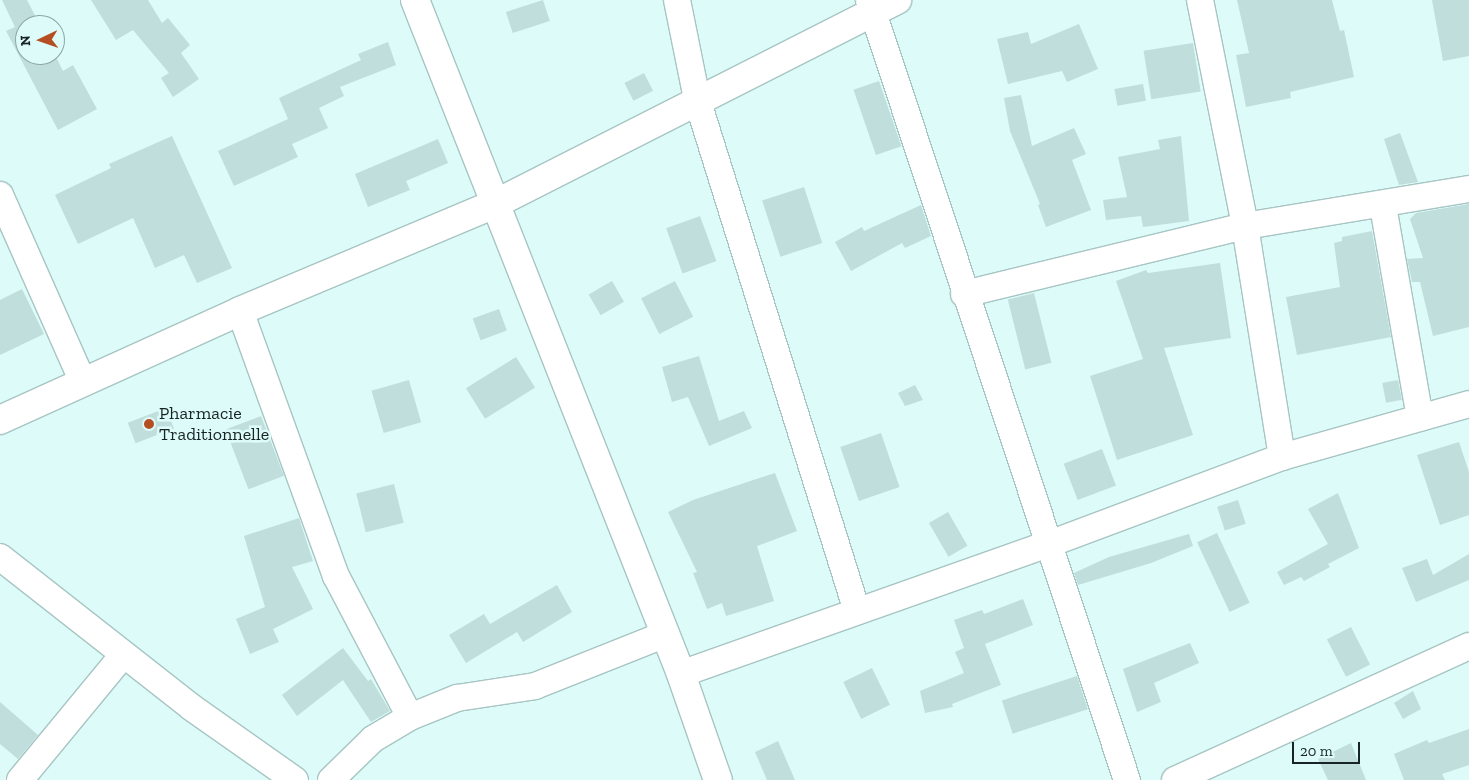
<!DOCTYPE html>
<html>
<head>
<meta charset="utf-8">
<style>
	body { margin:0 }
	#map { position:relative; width:1469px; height:780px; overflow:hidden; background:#dcfbf9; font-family:"Zilla Slab",serif }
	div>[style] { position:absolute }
	.building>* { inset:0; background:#c0dedc; transform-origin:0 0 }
	.roads { filter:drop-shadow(1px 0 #a7c5c3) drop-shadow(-1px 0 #a7c5c3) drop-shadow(0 1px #a7c5c3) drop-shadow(0 -1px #a7c5c3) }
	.street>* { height:26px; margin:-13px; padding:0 13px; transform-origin:13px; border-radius:13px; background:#fff }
	.secondary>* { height:28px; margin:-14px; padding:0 14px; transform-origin:14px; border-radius:14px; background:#fff }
	.dots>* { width:14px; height:14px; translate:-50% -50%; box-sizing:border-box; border:2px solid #dcfbf9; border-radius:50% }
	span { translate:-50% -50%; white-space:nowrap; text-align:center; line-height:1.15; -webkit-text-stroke:5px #dcfbf9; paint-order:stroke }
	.poi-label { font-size:18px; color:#182323 }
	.left { translate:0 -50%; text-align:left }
	.north { position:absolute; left:15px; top:15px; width:50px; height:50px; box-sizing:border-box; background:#dcfbf9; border:1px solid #8ea5a3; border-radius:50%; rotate:267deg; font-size:14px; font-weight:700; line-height:20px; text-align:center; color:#182323 }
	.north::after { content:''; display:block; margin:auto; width:18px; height:22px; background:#b54f23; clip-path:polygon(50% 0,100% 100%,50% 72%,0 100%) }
	.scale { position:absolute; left:1292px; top:742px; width:68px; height:22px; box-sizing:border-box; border:2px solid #182323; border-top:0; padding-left:6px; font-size:15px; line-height:18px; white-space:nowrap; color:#182323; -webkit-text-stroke:4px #dcfbf9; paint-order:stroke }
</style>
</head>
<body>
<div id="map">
	<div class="building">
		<i style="clip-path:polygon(2px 0,27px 0,40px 25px,25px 25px,25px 55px,55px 55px,63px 71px,73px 65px,97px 109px,58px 130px,6px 31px,15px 27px)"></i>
		<i style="clip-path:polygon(91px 0,148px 0,162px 23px,168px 18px,190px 45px,181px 53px,199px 79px,173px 97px,161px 78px,169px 73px,133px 30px,116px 40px)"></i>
		<i style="left:543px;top:0;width:22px;height:39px;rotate:72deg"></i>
		<i style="clip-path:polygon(1237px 0,1332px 0,1340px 31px,1344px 30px,1354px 77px,1290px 92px,1291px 98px,1246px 107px,1236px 55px,1249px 53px)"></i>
		<i style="clip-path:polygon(1432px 0,1469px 0,1469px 56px,1443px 61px)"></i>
		<i style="clip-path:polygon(1079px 24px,1098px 69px,1067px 82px,1062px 71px,1008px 84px,997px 39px,1028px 32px,1031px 44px)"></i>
		<i style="clip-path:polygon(388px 42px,396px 65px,340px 87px,344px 96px,319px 108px,328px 128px,292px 144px,298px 157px,234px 186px,218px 151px,288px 119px,279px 98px,361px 60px,358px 54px)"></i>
		<i style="left:1193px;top:43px;width:49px;height:50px;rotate:81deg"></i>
		<i style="left:644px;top:73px;width:20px;height:22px;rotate:63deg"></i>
		<i style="left:879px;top:81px;width:69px;height:27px;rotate:71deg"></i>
		<i style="left:1143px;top:84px;width:17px;height:29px;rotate:80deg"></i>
		<i style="clip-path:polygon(1021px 95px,1032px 146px,1074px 128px,1086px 154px,1072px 160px,1091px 210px,1046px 227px,1038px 205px,1040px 204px,1010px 131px,1004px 98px)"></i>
		<i style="clip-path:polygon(1400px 133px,1418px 182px,1399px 185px,1384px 139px)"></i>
		<i style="clip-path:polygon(172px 136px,232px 268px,197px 283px,184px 255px,155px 268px,133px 218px,78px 244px,55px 195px,111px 168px,109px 164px)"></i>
		<i style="clip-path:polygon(1181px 136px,1189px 221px,1143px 227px,1141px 216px,1106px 220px,1103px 200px,1127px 197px,1118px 157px,1160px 149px,1158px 140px)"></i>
		<i style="clip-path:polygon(438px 139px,448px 163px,406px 181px,410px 190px,368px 207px,355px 174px)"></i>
		<i style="left:804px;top:187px;width:59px;height:44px;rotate:72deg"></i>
		<i style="clip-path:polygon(1469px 204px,1469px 327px,1433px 336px,1420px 282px,1412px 282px,1407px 259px,1423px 258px,1410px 219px,1416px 213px)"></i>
		<i style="clip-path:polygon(921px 205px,931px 236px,905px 248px,902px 243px,851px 271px,835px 242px,862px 227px,864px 231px)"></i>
		<i style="left:700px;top:216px;width:48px;height:36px;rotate:70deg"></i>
		<i style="clip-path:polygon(1372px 231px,1391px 337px,1297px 355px,1286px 297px,1340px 287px,1334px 243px,1342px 241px,1342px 237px)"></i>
		<i style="clip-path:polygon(1220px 263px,1231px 338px,1164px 348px,1193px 435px,1117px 460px,1090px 376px,1143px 359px,1116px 281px,1146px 270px,1148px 273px)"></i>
		<i style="left:612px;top:281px;width:24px;height:27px;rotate:60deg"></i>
		<i style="left:675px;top:281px;width:40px;height:38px;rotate:63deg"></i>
		<i style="clip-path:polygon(22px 289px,44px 334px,0 355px,0 300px)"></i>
		<i style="left:1034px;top:293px;width:72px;height:27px;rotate:76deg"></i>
		<i style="left:499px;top:309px;width:23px;height:28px;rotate:70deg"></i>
		<i style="clip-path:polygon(699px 356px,719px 421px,744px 411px,752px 428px,709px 446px,688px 397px,672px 402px,662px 367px)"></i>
		<i style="left:516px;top:357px;width:36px;height:59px;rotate:58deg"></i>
		<i style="left:409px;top:380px;width:44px;height:39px;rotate:74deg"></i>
		<i style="left:1398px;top:380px;width:20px;height:16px;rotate:79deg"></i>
		<i style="clip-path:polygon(915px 385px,923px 400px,905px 406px,898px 393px)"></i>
		<i style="left:166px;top:408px;width:22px;height:41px;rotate:69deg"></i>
		<i style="left:261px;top:416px;width:64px;height:38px;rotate:69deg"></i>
		<i style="left:881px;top:433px;width:57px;height:43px;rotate:71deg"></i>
		<i style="clip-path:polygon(1459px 442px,1469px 472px,1469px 515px,1440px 525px,1417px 455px)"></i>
		<i style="left:1102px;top:449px;width:39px;height:41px;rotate:69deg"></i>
		<i style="clip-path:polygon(775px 473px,797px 531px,757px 546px,774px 601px,726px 616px,722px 603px,707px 609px,693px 573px,697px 572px,668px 512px,693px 500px)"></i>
		<i style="left:394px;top:484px;width:40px;height:39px;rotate:76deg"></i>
		<i style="clip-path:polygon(1338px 493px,1359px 548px,1328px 564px,1330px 567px,1304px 581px,1301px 577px,1284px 585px,1277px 572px,1328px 544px,1308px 509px)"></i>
		<i style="left:1238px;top:500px;width:25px;height:22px;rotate:72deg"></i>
		<i style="left:948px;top:512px;width:39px;height:22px;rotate:60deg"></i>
		<i style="clip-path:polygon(299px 518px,313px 561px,292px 567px,313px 609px,273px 629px,279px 642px,250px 654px,236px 619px,265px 607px,244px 536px)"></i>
		<i style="left:1217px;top:533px;width:77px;height:22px;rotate:65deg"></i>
		<i style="clip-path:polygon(1189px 534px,1193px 546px,1151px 563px,1078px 585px,1074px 573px,1109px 557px)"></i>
		<i style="clip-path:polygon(1469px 554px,1469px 580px,1416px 602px,1402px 568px,1427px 559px,1433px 575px)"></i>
		<i style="clip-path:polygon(557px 585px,572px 612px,523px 642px,517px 632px,466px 663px,449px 635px,484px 614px,490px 624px)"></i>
		<i style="clip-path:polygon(1023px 599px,1033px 625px,985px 644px,1001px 685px,952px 704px,953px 707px,925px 713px,920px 691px,964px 673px,955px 652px,964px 648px,954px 620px,982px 610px,984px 614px)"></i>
		<i style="left:1351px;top:627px;width:42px;height:27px;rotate:63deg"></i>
		<i style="clip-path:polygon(1190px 643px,1199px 663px,1154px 683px,1161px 702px,1137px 712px,1123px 669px)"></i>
		<i style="clip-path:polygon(343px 648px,368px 681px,371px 679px,390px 711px,371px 722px,343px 680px,297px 716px,282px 695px)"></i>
		<i style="left:872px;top:668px;width:41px;height:32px;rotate:64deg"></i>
		<i style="left:1077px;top:676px;width:35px;height:79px;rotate:72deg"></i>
		<i style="clip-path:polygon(1413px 691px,1421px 709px,1403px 719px,1394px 703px)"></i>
		<i style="clip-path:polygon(0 702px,38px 735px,18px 759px,0 744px)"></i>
		<i style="clip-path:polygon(1469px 729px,1469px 765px,1442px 774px,1445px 780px,1404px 780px,1394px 754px,1427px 740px,1429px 743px)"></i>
		<i style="clip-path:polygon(778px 741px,795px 780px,767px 780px,755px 752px)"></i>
		<i style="clip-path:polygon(1351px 743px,1366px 780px,1328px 780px,1318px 759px)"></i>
	</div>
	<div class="roads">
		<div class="street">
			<i style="left:677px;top:0;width:101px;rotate:78.6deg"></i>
			<i style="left:697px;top:99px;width:536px;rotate:72.65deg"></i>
			<i style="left:869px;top:0;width:822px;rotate:71.7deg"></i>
			<i style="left:1200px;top:0;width:230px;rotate:78.7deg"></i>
			<i style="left:1245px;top:226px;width:234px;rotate:80.9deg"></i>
			<i style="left:0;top:195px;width:205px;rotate:66.1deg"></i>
			<i style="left:1383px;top:206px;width:215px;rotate:80.1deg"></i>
			<i style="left:964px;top:294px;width:289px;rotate:-13.6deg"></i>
			<i style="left:1245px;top:226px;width:227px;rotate:-9.4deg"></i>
			<i style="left:240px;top:311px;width:282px;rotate:70.1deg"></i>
			<i style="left:336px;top:576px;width:159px;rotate:62.3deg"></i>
			<i style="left:0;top:557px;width:243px;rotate:38.1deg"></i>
			<i style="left:191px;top:707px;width:127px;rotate:35.1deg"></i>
			<i style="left:681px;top:674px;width:390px;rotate:-19.5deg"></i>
			<i style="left:1049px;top:544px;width:249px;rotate:-20.5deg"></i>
			<i style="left:1282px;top:457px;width:194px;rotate:-15.8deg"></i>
			<i style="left:20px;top:780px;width:163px;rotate:-50.5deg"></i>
			<i style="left:331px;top:780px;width:59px;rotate:-44.3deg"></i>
			<i style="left:373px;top:739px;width:43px;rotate:-30.7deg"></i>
			<i style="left:410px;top:717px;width:51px;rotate:-22deg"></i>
			<i style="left:457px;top:698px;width:79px;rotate:-8.7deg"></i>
			<i style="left:535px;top:686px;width:141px;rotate:-21.7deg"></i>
			<i style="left:1175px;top:780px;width:323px;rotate:-24.5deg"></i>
		</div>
		<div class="secondary">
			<i style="left:415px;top:0;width:725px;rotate:68.46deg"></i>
			<i style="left:681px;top:674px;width:112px;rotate:70.8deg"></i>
			<i style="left:0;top:420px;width:264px;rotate:-24.4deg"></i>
			<i style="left:240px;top:311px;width:277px;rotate:-22.8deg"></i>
			<i style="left:495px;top:204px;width:451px;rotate:-26.9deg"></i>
		</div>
	</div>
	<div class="dots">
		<i style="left:149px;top:424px;background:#b54f23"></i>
	</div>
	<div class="poi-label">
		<span class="left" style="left:159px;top:424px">Pharmacie<br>Traditionnelle</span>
	</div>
	<div class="north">N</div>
	<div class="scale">20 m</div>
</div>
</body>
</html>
